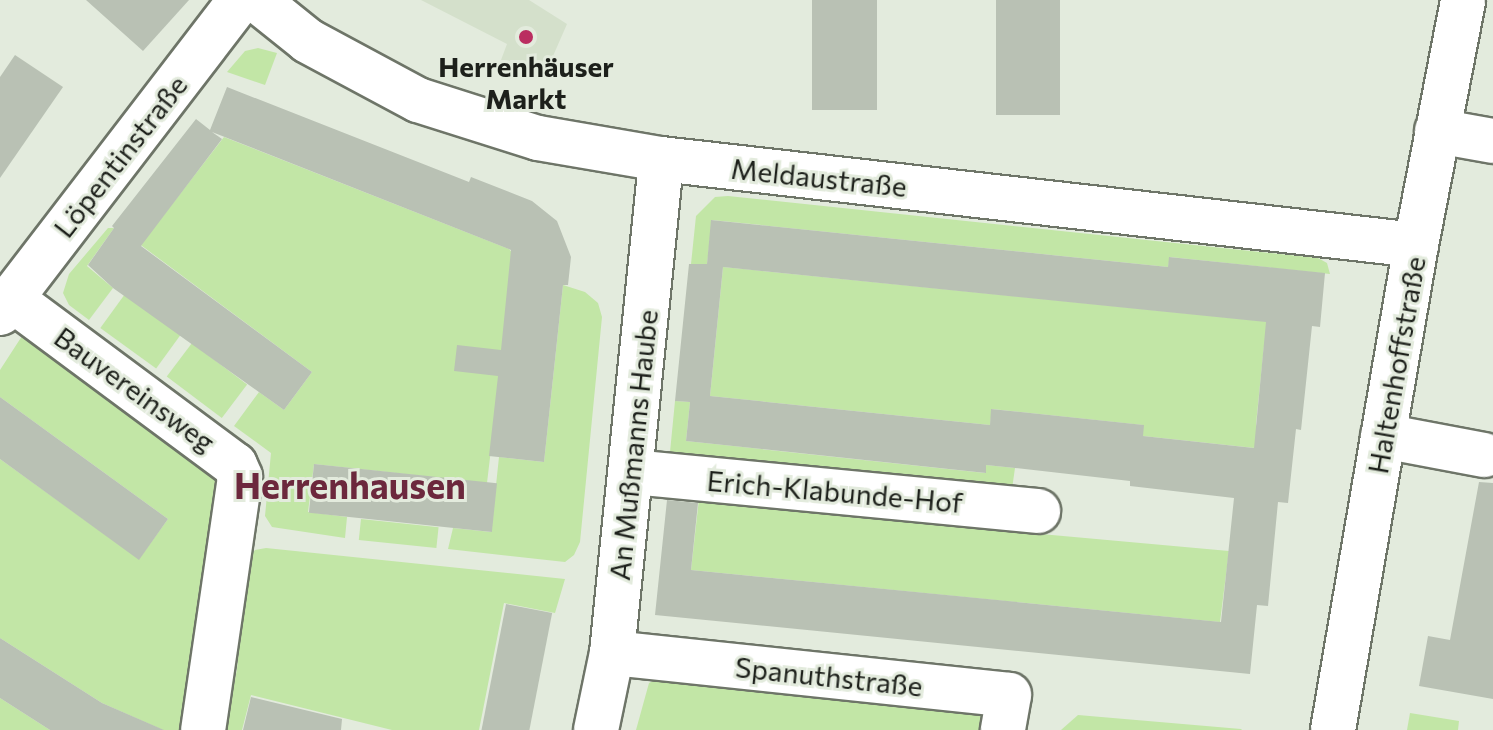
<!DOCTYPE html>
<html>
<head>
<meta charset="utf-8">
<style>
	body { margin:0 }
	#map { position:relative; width:1493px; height:730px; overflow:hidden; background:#e3ebdd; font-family:Commissioner,sans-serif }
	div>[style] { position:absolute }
	.built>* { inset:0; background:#d4e0cb }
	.green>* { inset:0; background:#c2e6a6; transform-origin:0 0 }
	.building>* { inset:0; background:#b9c1b4; transform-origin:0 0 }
	.roads { filter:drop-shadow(2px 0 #6e7568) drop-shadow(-2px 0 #6e7568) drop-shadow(0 2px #6e7568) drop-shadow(0 -2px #6e7568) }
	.minor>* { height:44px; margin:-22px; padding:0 22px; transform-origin:22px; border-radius:22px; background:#fff }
	.dots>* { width:22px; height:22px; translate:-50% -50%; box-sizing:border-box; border:4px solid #e3ebdd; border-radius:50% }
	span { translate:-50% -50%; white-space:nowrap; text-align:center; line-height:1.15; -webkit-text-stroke:6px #e3ebdd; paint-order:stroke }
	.poi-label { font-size:28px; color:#1d201b; font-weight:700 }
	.street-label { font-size:28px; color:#1d201b }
	.district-label { font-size:36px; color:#6c283d; font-weight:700 }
</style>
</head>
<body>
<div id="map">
	<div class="built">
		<i style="clip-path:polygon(421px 0,529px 0,567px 24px,543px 79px,501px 60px,507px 44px)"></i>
	</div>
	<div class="green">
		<i style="clip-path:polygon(258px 48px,277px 53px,265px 85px,227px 72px,245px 51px)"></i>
		<i style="clip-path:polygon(224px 137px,509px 249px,514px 255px,487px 483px,314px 464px,308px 512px,347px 517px,345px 538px,272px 527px,265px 516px,271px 453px,234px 426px,259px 392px,284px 410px,312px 372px,134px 240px,146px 238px)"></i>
		<i style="clip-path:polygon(728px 196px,1318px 258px,1327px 263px,1330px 274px,1170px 257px,1168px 267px,712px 220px,707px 265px,691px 264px,696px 216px,715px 197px)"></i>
		<i style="clip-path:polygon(108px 228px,114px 228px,87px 266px,113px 288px,89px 320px,69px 305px,63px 293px,69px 274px)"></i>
		<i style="clip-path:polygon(723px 267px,1283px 323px,1264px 346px,1256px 424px,1264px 449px,1143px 436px,1143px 425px,992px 409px,990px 425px,710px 396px)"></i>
		<i style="clip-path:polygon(563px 285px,585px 292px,598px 303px,602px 317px,580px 542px,574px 555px,565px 562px,448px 549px,453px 528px,491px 532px,499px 457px,544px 462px)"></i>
		<i style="left:125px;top:294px;width:69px;height:42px;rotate:36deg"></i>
		<i style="clip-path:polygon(35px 316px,226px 456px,203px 730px,163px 730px,102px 703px,0 638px,0 459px,139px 559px,168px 519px,0 397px,0 370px)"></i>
		<i style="left:192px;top:343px;width:69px;height:42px;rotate:37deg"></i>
		<i style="clip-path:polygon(675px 401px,690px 402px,686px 441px,985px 473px,986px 465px,1015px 468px,1012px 489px,688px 461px,670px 452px)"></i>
		<i style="clip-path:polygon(699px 499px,978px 521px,997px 530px,1229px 551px,1220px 622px,691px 570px)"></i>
		<i style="left:361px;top:519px;width:78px;height:21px;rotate:6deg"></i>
		<i style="clip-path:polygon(266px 548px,565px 579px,555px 613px,504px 603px,479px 730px,392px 730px,251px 695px,242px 730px,225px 730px,237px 669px,248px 559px,255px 550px)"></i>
		<i style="clip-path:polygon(671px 672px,963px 706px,980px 714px,989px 730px,636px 730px,649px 683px)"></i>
		<i style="clip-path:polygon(0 698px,50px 730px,0 730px)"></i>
		<i style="clip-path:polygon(1410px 713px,1459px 721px,1458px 730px,1407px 730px)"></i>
		<i style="clip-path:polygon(1078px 715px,1241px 729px,1242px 730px,1061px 730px)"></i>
	</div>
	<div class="building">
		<i style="clip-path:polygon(86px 0,189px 0,143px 51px)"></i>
		<i style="left:812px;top:0;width:65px;height:110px"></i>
		<i style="left:996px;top:0;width:64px;height:115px"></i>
		<i style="clip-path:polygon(15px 55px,63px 87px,0 178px,0 77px)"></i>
		<i style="clip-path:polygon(227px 87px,469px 182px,471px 177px,532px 201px,557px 221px,571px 257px,568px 285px,563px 285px,544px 462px,489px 456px,498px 376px,454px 371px,457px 345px,501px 350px,511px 250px,212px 132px,222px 139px,141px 246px,312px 372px,284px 410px,113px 288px,88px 265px,114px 228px,112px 226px,196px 119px,210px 130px)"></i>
		<i style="clip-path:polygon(evenodd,711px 220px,1168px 267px,1169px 257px,1325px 273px,1320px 327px,1312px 326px,1301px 430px,1296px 429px,1288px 503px,1278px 502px,1268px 606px,1257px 605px,1250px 674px,655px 615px,667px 500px,698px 503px,691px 570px,1221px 622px,1234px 498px,1130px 486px,1130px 481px,1015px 468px,986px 465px,986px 473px,686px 441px,690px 402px,675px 401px,689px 264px,707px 264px,711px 220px,723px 267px,1266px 322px,1254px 448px,1143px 436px,1144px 425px,991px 409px,990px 425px,710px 396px,723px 267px)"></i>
		<i style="clip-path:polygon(0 397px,168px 519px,139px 560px,0 459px)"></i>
		<i style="left:314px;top:464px;width:184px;height:49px;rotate:6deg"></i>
		<i style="clip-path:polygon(1479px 482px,1493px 483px,1493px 699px,1419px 686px,1428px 636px,1450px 640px)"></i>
		<i style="left:506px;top:604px;width:47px;height:129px;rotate:11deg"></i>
		<i style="clip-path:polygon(0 638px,102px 703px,164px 730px,50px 730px,0 698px)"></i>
		<i style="clip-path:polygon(251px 697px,342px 719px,341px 730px,243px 730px)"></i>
	</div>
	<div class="roads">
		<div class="minor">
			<i style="left:257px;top:0;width:65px;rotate:38.8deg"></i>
			<i style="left:308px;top:41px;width:125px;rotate:28.2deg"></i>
			<i style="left:418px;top:100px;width:126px;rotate:17.6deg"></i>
			<i style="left:538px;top:138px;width:125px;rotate:9.7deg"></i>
			<i style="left:661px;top:159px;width:760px;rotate:6.5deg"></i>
			<i style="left:1437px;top:131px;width:57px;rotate:10.1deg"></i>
			<i style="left:10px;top:298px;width:280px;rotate:36.6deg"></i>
			<i style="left:235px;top:465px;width:13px;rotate:67deg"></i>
			<i style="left:240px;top:477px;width:256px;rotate:98.3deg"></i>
			<i style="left:0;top:313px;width:394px;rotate:-52.5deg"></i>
			<i style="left:1383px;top:436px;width:103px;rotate:10.7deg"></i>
			<i style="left:632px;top:472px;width:408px;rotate:5.5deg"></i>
			<i style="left:612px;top:653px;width:399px;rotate:6deg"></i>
			<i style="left:1009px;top:695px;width:36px;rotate:100deg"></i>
			<i style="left:596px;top:730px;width:79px;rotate:-78.3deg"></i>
			<i style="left:612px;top:653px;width:496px;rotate:-84.3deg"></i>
			<i style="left:1333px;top:730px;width:492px;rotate:-80.3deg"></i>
			<i style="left:1416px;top:245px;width:249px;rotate:-79.1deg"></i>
		</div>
	</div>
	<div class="dots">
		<i style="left:526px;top:37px;background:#ba2d60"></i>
	</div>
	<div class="poi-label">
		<span style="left:526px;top:82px">Herrenhäuser<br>Markt</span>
	</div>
	<div class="street-label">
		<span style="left:120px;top:156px;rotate:-52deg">Löpentinstraße</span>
		<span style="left:819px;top:177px;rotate:6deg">Meldaustraße</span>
		<span style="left:1396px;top:365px;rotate:-80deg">Haltenhoffstraße</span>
		<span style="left:135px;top:389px;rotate:36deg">Bauvereinsweg</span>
		<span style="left:633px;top:445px;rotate:-84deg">An Mußmanns Haube</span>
		<span style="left:835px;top:491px;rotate:5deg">Erich-Klabunde-Hof</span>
		<span style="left:829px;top:676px;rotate:6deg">Spanuthstraße</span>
	</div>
	<div class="district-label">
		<span style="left:350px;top:485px">Herrenhausen</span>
	</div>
</div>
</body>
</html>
